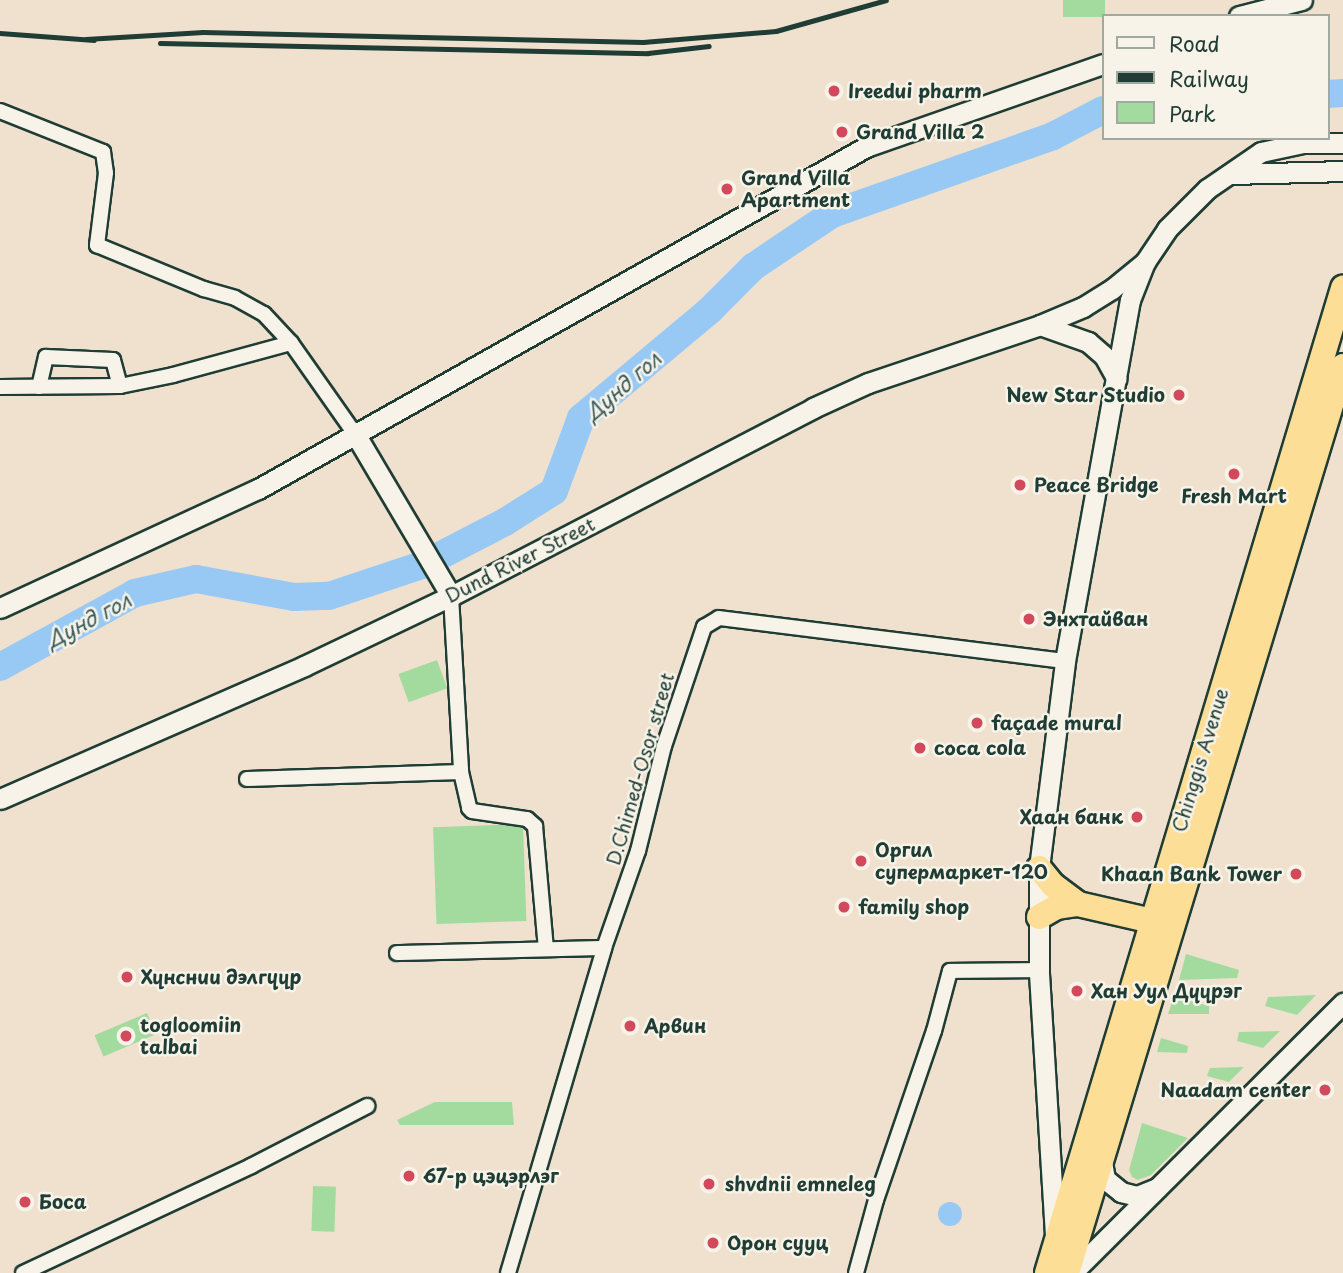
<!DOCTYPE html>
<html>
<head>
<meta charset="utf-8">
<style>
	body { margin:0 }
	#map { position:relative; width:1343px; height:1273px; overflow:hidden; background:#f0e0ce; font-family:"Playpen Sans",sans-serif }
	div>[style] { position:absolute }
	.green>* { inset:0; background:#a3db9f; transform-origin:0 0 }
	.water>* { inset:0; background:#97c9f4 }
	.round { border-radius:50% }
	.river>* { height:28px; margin:-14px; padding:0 14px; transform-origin:14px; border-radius:14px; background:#97c9f4 }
	.roads { filter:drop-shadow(2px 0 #1f3d34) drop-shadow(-2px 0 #1f3d34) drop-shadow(0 2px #1f3d34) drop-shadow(0 -2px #1f3d34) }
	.street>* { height:14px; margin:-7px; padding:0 7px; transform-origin:7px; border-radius:7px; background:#f7f3e8 }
	.secondary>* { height:19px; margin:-9.5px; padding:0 9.5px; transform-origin:9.5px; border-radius:9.5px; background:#f7f3e8 }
	.highway>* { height:24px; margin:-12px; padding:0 12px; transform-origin:12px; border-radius:12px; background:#fdde96 }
	.rail>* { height:4.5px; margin:-2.25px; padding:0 2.25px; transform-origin:2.25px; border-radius:2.25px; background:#1f3d34 }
	.dots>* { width:19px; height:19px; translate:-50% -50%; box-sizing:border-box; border:4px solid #f7f3e8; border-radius:50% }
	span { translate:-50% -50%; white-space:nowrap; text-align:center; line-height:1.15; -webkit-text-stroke:5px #f7f3e8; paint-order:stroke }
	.poi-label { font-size:19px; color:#1f3d34; font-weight:700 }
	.left { translate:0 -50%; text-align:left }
	.right { translate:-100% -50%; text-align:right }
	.street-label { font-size:19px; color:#1f3d34 }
	.water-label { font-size:21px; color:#37595a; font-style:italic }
	.legend { position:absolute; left:1102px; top:14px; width:228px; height:126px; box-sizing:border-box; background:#f7f3e8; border:2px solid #a1aaa0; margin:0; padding:9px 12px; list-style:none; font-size:21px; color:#1f3d34 }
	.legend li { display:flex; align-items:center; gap:14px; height:35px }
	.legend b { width:35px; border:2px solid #a1aaa0 }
</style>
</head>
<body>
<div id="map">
	<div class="green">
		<i style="left:1063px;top:0;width:42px;height:17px"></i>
		<i style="left:437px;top:660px;width:30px;height:41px;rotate:70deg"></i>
		<i style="left:523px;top:824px;width:97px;height:90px;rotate:88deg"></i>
		<i style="clip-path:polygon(1186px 954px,1239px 970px,1237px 978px,1179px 980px)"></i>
		<i style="clip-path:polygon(1316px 995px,1297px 1015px,1265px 1006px,1268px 997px)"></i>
		<i style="clip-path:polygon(1174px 996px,1209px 1006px,1209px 1014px,1168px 1014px)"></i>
		<i style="left:147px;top:1013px;width:23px;height:57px;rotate:67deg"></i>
		<i style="clip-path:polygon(1280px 1031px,1263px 1048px,1237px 1041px,1239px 1032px)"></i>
		<i style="clip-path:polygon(1161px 1038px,1188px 1046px,1187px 1053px,1157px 1052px)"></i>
		<i style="clip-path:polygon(1244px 1067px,1229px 1082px,1207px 1076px,1210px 1068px)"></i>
		<i style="clip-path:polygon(435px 1102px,512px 1102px,514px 1125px,400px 1125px,397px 1120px)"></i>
		<i style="clip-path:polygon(1142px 1123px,1188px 1138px,1151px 1175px,1138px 1180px,1132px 1177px,1129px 1170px)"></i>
		<i style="left:313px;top:1186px;width:23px;height:45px;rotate:2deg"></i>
	</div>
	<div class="water">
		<i class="round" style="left:938px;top:1202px;width:24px;height:24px"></i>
	</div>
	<div class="river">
		<i style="left:1327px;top:94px;width:16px;rotate:-4deg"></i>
		<i style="left:0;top:667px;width:154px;rotate:-28.7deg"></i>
		<i style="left:135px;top:593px;width:63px;rotate:-12.9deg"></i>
		<i style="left:196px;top:579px;width:100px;rotate:10.4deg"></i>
		<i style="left:294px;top:597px;width:35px;rotate:-2deg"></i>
		<i style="left:329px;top:596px;width:98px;rotate:-18.4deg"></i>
		<i style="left:422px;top:565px;width:93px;rotate:-27.4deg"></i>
		<i style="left:505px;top:522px;width:58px;rotate:-32.3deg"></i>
		<i style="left:554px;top:491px;width:78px;rotate:-69.7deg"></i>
		<i style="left:581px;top:418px;width:168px;rotate:-39.9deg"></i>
		<i style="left:710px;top:310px;width:61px;rotate:-45deg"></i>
		<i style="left:753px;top:267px;width:95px;rotate:-33.9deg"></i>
		<i style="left:832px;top:214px;width:234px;rotate:-19.4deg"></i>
		<i style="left:1053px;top:136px;width:56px;rotate:-27.5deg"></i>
	</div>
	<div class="roads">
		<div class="street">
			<i style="left:0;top:111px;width:111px;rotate:21.7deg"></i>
			<i style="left:103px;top:152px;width:21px;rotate:82deg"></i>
			<i style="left:106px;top:173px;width:73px;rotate:97.1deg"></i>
			<i style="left:97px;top:245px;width:116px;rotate:22.4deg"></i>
			<i style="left:204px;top:289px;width:32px;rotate:16deg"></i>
			<i style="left:235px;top:298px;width:33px;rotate:29deg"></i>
			<i style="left:264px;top:314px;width:40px;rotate:47deg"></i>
			<i style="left:291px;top:343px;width:115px;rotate:54.9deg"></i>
			<i style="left:0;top:387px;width:120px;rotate:-0.5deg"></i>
			<i style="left:120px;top:386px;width:54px;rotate:-11.7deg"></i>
			<i style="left:173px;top:375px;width:122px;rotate:-15.2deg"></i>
			<i style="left:39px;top:387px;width:31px;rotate:-77deg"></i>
			<i style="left:46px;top:357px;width:67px;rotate:2.6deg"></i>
			<i style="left:113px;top:360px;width:27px;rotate:75deg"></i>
			<i style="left:451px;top:596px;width:176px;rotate:86.7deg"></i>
			<i style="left:461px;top:772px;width:37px;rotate:77deg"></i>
			<i style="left:469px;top:808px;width:4px;rotate:45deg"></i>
			<i style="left:472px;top:811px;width:56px;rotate:8.3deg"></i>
			<i style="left:527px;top:819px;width:11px;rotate:41deg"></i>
			<i style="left:535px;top:826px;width:123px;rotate:84.9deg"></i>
			<i style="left:247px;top:779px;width:214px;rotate:-1.9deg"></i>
			<i style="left:397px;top:953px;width:207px;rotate:-1.4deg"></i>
			<i style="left:23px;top:1273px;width:252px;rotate:-25.1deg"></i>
			<i style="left:251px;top:1166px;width:131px;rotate:-27.3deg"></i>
			<i style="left:508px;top:1273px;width:339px;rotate:-73.5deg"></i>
			<i style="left:604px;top:948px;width:103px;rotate:-70.7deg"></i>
			<i style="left:638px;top:851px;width:108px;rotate:-76.1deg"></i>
			<i style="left:664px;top:746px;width:126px;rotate:-71.4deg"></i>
			<i style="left:704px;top:627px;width:17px;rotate:-31deg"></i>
			<i style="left:719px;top:618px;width:349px;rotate:7.1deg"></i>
			<i style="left:856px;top:1273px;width:76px;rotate:-74.7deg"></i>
			<i style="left:876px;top:1200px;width:179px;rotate:-71.1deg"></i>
			<i style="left:934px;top:1031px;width:62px;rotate:-75.1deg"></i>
			<i style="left:950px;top:971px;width:89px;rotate:-0.6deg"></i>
		</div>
		<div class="secondary">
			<i style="left:1239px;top:16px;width:65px;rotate:-14.3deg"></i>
			<i style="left:1231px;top:174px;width:112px;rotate:-1.5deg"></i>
			<i style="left:1040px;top:325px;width:51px;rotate:19.5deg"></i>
			<i style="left:1088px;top:342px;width:21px;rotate:41deg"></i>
			<i style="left:1104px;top:356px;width:26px;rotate:61deg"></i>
			<i style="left:357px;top:437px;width:185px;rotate:59.4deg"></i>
			<i style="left:0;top:608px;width:284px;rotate:-24.8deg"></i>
			<i style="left:258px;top:489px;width:698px;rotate:-29.36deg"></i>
			<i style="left:866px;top:147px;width:251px;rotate:-19.3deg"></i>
			<i style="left:0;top:799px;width:332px;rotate:-23.6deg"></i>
			<i style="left:304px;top:666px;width:163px;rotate:-25.5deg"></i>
			<i style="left:451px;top:596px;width:408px;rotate:-27.4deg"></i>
			<i style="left:813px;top:408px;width:60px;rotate:-24.4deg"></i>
			<i style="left:868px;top:383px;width:182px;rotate:-18.6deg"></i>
			<i style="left:1040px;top:325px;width:47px;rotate:-22.7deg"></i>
			<i style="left:1083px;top:307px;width:34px;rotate:-32deg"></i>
			<i style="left:1112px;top:289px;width:43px;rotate:-39.3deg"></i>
			<i style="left:1102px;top:1162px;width:17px;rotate:80deg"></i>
			<i style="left:1105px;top:1179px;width:21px;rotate:39deg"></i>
			<i style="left:1121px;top:1192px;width:16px;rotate:14deg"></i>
			<i style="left:1137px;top:1196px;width:22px;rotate:-22deg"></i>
			<i style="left:1055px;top:1235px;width:265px;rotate:-93.5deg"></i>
			<i style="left:1039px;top:970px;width:102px;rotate:-90deg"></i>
			<i style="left:1039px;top:868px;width:209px;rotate:-82.8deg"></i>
			<i style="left:1065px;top:661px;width:367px;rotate:-79.8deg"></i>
			<i style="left:1130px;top:300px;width:41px;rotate:-68.5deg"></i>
			<i style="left:1145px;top:262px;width:40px;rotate:-56deg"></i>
			<i style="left:1167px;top:229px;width:57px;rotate:-45deg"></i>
			<i style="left:1207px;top:189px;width:65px;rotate:-34.4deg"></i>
			<i style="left:1261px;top:152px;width:43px;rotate:-12.1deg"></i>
			<i style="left:1303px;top:143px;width:40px"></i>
			<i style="left:1072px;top:1273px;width:383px;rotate:-44.9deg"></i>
		</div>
		<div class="highway">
			<i style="left:1039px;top:868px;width:22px;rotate:51deg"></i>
			<i style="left:1053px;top:885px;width:31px;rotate:37deg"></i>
			<i style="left:1039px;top:917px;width:20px;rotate:-30deg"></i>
			<i style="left:1056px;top:907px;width:22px;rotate:-8deg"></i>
			<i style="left:1078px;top:904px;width:76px;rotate:12.9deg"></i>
			<i style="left:1047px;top:1273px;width:1029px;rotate:-73.27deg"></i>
			<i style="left:1067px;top:1273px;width:948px;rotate:-73.08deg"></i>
		</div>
	</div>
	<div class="rail">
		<i style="left:0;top:33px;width:94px;rotate:4.3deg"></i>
		<i style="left:86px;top:39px;width:117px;rotate:-3.4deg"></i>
		<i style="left:203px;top:32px;width:440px;rotate:1.3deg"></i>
		<i style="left:643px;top:42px;width:133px;rotate:-4.7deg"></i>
		<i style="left:776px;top:31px;width:114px;rotate:-15.7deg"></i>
		<i style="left:160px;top:43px;width:488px;rotate:1.2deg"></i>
		<i style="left:648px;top:53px;width:61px;rotate:-6.5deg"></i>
	</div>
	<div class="dots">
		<i style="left:834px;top:91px;background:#d1495b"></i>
		<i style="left:842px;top:132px;background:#d1495b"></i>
		<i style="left:727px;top:189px;background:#d1495b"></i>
		<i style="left:1179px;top:395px;background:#d1495b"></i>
		<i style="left:1234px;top:474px;background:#d1495b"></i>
		<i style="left:1020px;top:485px;background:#d1495b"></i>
		<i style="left:1029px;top:619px;background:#d1495b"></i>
		<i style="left:977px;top:723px;background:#d1495b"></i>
		<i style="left:920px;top:748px;background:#d1495b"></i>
		<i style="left:1137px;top:817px;background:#d1495b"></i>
		<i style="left:861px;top:861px;background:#d1495b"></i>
		<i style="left:1296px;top:874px;background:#d1495b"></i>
		<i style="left:844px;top:907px;background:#d1495b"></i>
		<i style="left:127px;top:977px;background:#d1495b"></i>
		<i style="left:1077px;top:991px;background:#d1495b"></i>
		<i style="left:630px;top:1026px;background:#d1495b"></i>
		<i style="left:126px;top:1036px;background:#d1495b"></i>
		<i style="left:1325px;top:1090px;background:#d1495b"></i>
		<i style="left:409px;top:1176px;background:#d1495b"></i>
		<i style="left:709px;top:1184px;background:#d1495b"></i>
		<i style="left:25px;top:1202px;background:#d1495b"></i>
		<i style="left:713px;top:1243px;background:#d1495b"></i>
	</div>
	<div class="poi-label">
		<span class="left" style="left:848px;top:91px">Ireedui pharm</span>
		<span class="left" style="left:856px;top:132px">Grand Villa 2</span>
		<span class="left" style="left:741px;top:189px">Grand Villa<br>Apartment</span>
		<span class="right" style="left:1165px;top:395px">New Star Studio</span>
		<span class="left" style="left:1034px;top:485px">Peace Bridge</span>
		<span style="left:1234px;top:496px">Fresh Mart</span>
		<span class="left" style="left:1043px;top:619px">Энхтайван</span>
		<span class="left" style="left:991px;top:723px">façade mural</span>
		<span class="left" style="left:934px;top:748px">coca cola</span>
		<span class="right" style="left:1123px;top:817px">Хаан банк</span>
		<span class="left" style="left:875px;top:861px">Оргил<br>супермаркет-120</span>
		<span class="right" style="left:1282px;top:874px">Khaan Bank Tower</span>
		<span class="left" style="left:858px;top:907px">family shop</span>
		<span class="left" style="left:141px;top:977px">Хүнснии дэлгүүр</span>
		<span class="left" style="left:1091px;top:991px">Хан Уул Дүүрэг</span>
		<span class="left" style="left:140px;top:1036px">togloomiin<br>talbai</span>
		<span class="left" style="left:644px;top:1026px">Арвин</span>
		<span class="right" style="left:1311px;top:1090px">Naadam center</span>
		<span class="left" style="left:423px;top:1176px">67-р цэцэрлэг</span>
		<span class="left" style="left:725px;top:1184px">shvdnii emneleg</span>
		<span class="left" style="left:39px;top:1202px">Боса</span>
		<span class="left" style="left:727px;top:1243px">Орон сууц</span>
	</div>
	<div class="street-label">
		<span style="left:520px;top:560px;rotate:-27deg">Dund River Street</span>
		<span style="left:1200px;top:760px;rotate:-73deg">Chinggis Avenue</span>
		<span style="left:640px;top:769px;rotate:-74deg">D.Chimed-Osor street</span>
	</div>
	<div class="water-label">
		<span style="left:622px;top:385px;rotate:-41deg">Дунд гол</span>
		<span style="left:88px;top:619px;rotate:-28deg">Дунд гол</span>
	</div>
	<ul class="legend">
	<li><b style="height:9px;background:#f7f3e8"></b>Road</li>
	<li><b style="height:9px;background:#1f3d34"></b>Railway</li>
	<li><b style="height:19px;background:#a3db9f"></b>Park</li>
	</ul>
</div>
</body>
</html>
